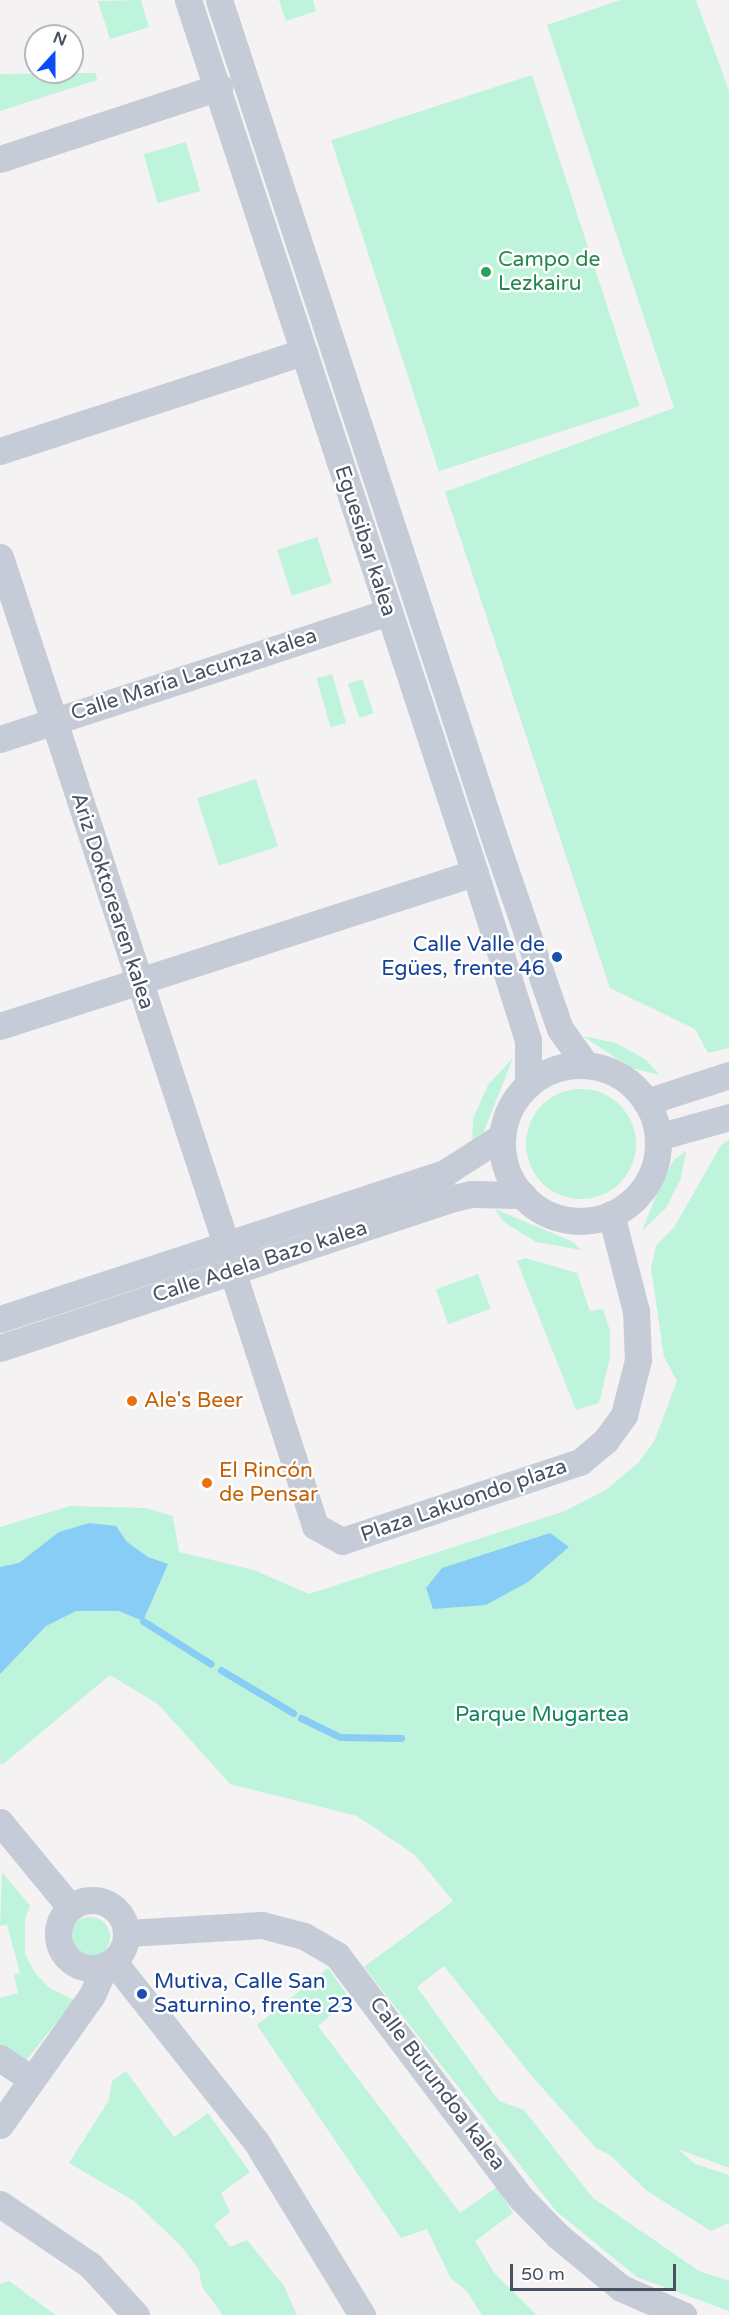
<!DOCTYPE html>
<html>
<head>
<meta charset="utf-8">
<style>
	body { margin:0 }
	#map { position:relative; width:729px; height:2315px; overflow:hidden; background:#f4f2f2; font-family:"Varela Round",sans-serif }
	div>[style] { position:absolute }
	.green>* { inset:0; background:#bef4db; transform-origin:0 0 }
	.round { border-radius:50% }
	.water>* { inset:0; background:#88cdf5 }
	.stream>* { height:7px; margin:-3.5px; padding:0 3.5px; transform-origin:3.5px; border-radius:3.5px; background:#88cdf5 }
	.minor>* { height:27px; margin:-13.5px; padding:0 13.5px; transform-origin:13.5px; border-radius:13.5px; background:#c5cbd7 }
	.minor>.ring { margin:-13.5px; padding:0; box-sizing:content-box; background:none; border:27px solid #c5cbd7; border-radius:50% }
	.dots>* { width:16px; height:16px; translate:-50% -50%; box-sizing:border-box; border:3px solid #fff; border-radius:50% }
	span { translate:-50% -50%; white-space:nowrap; text-align:center; line-height:1.15; -webkit-text-stroke:5px #fff; paint-order:stroke }
	.leisure-label { font-size:21px; color:#27864d }
	.left { translate:0 -50%; text-align:left }
	.street-label { font-size:21px; color:#485162 }
	.transit-label { font-size:21px; color:#164399 }
	.right { translate:-100% -50%; text-align:right }
	.food-label { font-size:21px; color:#c56008 }
	.park-label { font-size:21px; color:#0f865d }
	.north { position:absolute; left:24px; top:24px; width:60px; height:60px; box-sizing:border-box; background:#fff; border:2px solid #b6b9c0; border-radius:50%; rotate:21deg; font-size:16px; font-weight:700; line-height:24px; text-align:center; color:#485162 }
	.north::after { content:''; display:block; margin:auto; width:21px; height:27px; background:#0a4cf7; clip-path:polygon(50% 0,100% 100%,50% 72%,0 100%) }
	.scale { position:absolute; left:510px; top:2264px; width:166px; height:27px; box-sizing:border-box; border:3px solid #485162; border-top:0; padding-left:8px; font-size:18px; line-height:21px; white-space:nowrap; color:#485162; -webkit-text-stroke:4px #fff; paint-order:stroke }
</style>
</head>
<body>
<div id="map">
	<div class="green">
		<i style="clip-path:polygon(141px 0,149px 27px,110px 39px,98px 1px)"></i>
		<i style="clip-path:polygon(279px 0,313px 0,316px 11px,286px 21px)"></i>
		<i style="clip-path:polygon(620px 0,696px 0,729px 91px,729px 1048px,708px 1053px,695px 1029px,610px 988px,445px 492px,674px 408px,547px 25px)"></i>
		<i style="clip-path:polygon(95px 73px,97px 80px,0 111px,0 74px)"></i>
		<i style="left:532px;top:75px;width:348px;height:211px;rotate:72deg"></i>
		<i style="left:186px;top:142px;width:51px;height:44px;rotate:74deg"></i>
		<i style="left:317px;top:537px;width:48px;height:42px;rotate:72deg"></i>
		<i style="left:332px;top:674px;width:51px;height:16px;rotate:74deg"></i>
		<i style="left:362px;top:679px;width:36px;height:15px;rotate:71deg"></i>
		<i style="left:256px;top:779px;width:71px;height:62px;rotate:72deg"></i>
		<i style="clip-path:polygon(583px 1036px,616px 1043px,645px 1059px,660px 1075px,631px 1068px)"></i>
		<i style="clip-path:polygon(513px 1058px,484px 1131px,472px 1145px,473px 1119px,488px 1085px)"></i>
		<i class="round" style="left:526px;top:1089px;width:110px;height:110px"></i>
		<i style="clip-path:polygon(729px 1140px,729px 2168px,678px 2149px,695px 2164px,729px 2175px,729px 2223px,711px 2231px,647px 2191px,610px 2155px,596px 2148px,530px 2074px,444px 1966px,417px 1987px,499px 2101px,524px 2110px,593px 2198px,699px 2271px,729px 2281px,729px 2311px,637px 2277px,556px 2211px,364px 1967px,453px 1901px,415px 1855px,357px 1816px,230px 1784px,158px 1704px,110px 1675px,2px 1765px,0 1763px,0 1527px,70px 1506px,145px 1508px,173px 1516px,179px 1552px,254px 1570px,309px 1594px,565px 1511px,606px 1490px,638px 1463px,654px 1442px,677px 1381px,664px 1357px,651px 1268px,656px 1246px,675px 1226px,721px 1145px)"></i>
		<i style="clip-path:polygon(686px 1151px,681px 1178px,666px 1208px,642px 1231px,662px 1181px,673px 1161px)"></i>
		<i style="clip-path:polygon(495px 1209px,571px 1241px,582px 1250px,536px 1242px,504px 1222px)"></i>
		<i style="clip-path:polygon(525px 1258px,577px 1273px,590px 1311px,603px 1309px,610px 1331px,610px 1358px,599px 1403px,576px 1410px,517px 1261px)"></i>
		<i style="left:478px;top:1274px;width:37px;height:45px;rotate:70deg"></i>
		<i style="clip-path:polygon(2px 1872px,30px 1906px,25px 1919px,25px 1954px,35px 1973px,50px 1988px,74px 2000px,26px 2061px,0 2045px,0 1998px,18px 1993px,14px 1975px,20px 1973px,7px 1924px,0 1926px)"></i>
		<i class="round" style="left:70px;top:1917px;width:40px;height:40px"></i>
		<i style="clip-path:polygon(328px 1968px,350px 1999px,318px 2026px,460px 2213px,497px 2187px,513px 2213px,475px 2241px,495px 2274px,537px 2315px,482px 2315px,466px 2290px,451px 2279px,427px 2229px,401px 2238px,257px 2025px)"></i>
		<i style="clip-path:polygon(126px 2071px,174px 2137px,208px 2113px,250px 2172px,221px 2193px,230px 2212px,214px 2225px,230px 2247px,247px 2240px,284px 2286px,297px 2315px,223px 2315px,202px 2287px,199px 2270px,181px 2246px,134px 2201px,69px 2163px,109px 2100px,112px 2081px)"></i>
		<i style="clip-path:polygon(9px 2281px,35px 2300px,56px 2315px,0 2315px,0 2284px)"></i>
	</div>
	<div class="water">
		<i style="clip-path:polygon(89px 1523px,116px 1526px,127px 1542px,148px 1557px,168px 1564px,143px 1621px,119px 1611px,76px 1611px,46px 1626px,0 1674px,0 1567px,19px 1563px,59px 1532px)"></i>
		<i style="clip-path:polygon(550px 1533px,569px 1547px,528px 1582px,486px 1605px,433px 1609px,426px 1588px,442px 1568px)"></i>
	</div>
	<div class="stream">
		<i style="left:143px;top:1621px;width:80px;rotate:32.3deg"></i>
		<i style="left:221px;top:1670px;width:84px;rotate:30.8deg"></i>
		<i style="left:301px;top:1718px;width:43px;rotate:26deg"></i>
		<i style="left:340px;top:1737px;width:61px;rotate:0.9deg"></i>
	</div>
	<div class="minor">
		<i style="left:188px;top:0;width:919px;rotate:71.8deg"></i>
		<i style="left:475px;top:873px;width:175px;rotate:72.4deg"></i>
		<i style="left:528px;top:1040px;width:45px;rotate:90deg"></i>
		<i style="left:219px;top:0;width:894px;rotate:71.81deg"></i>
		<i style="left:498px;top:849px;width:190px;rotate:71deg"></i>
		<i style="left:560px;top:1029px;width:44px;rotate:54.2deg"></i>
		<i style="left:0;top:159px;width:231px;rotate:-18.2deg"></i>
		<i style="left:0;top:451px;width:319px;rotate:-18.1deg"></i>
		<i style="left:0;top:557px;width:723px;rotate:71.79deg"></i>
		<i style="left:0;top:739px;width:409px;rotate:-18.1deg"></i>
		<i style="left:0;top:1026px;width:499px;rotate:-17.9deg"></i>
		<i class="ring" style="left:502px;top:1065px;width:129px;height:129px"></i>
		<i style="left:646px;top:1102px;width:87px;rotate:-18deg"></i>
		<i style="left:658px;top:1137px;width:74px;rotate:-15.7deg"></i>
		<i style="left:232px;top:1270px;width:269px;rotate:72deg"></i>
		<i style="left:315px;top:1526px;width:31px;rotate:29deg"></i>
		<i style="left:342px;top:1541px;width:251px;rotate:-18.4deg"></i>
		<i style="left:580px;top:1462px;width:34px;rotate:-40deg"></i>
		<i style="left:606px;top:1440px;width:31px;rotate:-54deg"></i>
		<i style="left:624px;top:1415px;width:57px;rotate:-75.7deg"></i>
		<i style="left:638px;top:1360px;width:49px;rotate:-92.3deg"></i>
		<i style="left:636px;top:1311px;width:100px;rotate:-104.5deg"></i>
		<i style="left:0;top:1319px;width:470px;rotate:-18.2deg"></i>
		<i style="left:446px;top:1172px;width:67px;rotate:-32.7deg"></i>
		<i style="left:0;top:1348px;width:478px;rotate:-18.3deg"></i>
		<i style="left:454px;top:1198px;width:18px;rotate:-13deg"></i>
		<i style="left:472px;top:1194px;width:51px;rotate:1.1deg"></i>
		<i style="left:0;top:1822px;width:110px;rotate:50.5deg"></i>
		<i class="ring" style="left:58px;top:1900px;width:41px;height:41px"></i>
		<i style="left:127px;top:1933px;width:135px;rotate:-3.4deg"></i>
		<i style="left:262px;top:1925px;width:43px;rotate:14.7deg"></i>
		<i style="left:304px;top:1936px;width:38px;rotate:30deg"></i>
		<i style="left:337px;top:1955px;width:305px;rotate:52.9deg"></i>
		<i style="left:521px;top:2198px;width:53px;rotate:45.8deg"></i>
		<i style="left:558px;top:2236px;width:82px;rotate:39.5deg"></i>
		<i style="left:621px;top:2288px;width:68px;rotate:23.5deg"></i>
		<i style="left:113px;top:1961px;width:232px;rotate:51.6deg"></i>
		<i style="left:257px;top:2143px;width:202px;rotate:58.6deg"></i>
		<i style="left:0;top:2058px;width:36px;rotate:34deg"></i>
		<i style="left:0;top:2125px;width:159px;rotate:-54.7deg"></i>
		<i style="left:92px;top:1995px;width:32px;rotate:-66deg"></i>
		<i style="left:0;top:2204px;width:109px;rotate:34.1deg"></i>
		<i style="left:90px;top:2265px;width:68px;rotate:47.4deg"></i>
	</div>
	<div class="dots">
		<i style="left:486px;top:272px;background:#2e9e5b"></i>
		<i style="left:557px;top:957px;background:#1a4fb4"></i>
		<i style="left:132px;top:1401px;background:#e8710a"></i>
		<i style="left:207px;top:1483px;background:#e8710a"></i>
		<i style="left:142px;top:1994px;background:#1a4fb4"></i>
	</div>
	<div class="leisure-label">
		<span class="left" style="left:498px;top:272px">Campo de<br>Lezkairu</span>
	</div>
	<div class="street-label">
		<span style="left:365px;top:541px;rotate:72deg">Eguesibar kalea</span>
		<span style="left:194px;top:675px;rotate:-18deg">Calle María Lacunza kalea</span>
		<span style="left:112px;top:901px;rotate:72deg">Ariz Doktorearen kalea</span>
		<span style="left:260px;top:1262px;rotate:-18deg">Calle Adela Bazo kalea</span>
		<span style="left:464px;top:1501px;rotate:-19deg">Plaza Lakuondo plaza</span>
		<span style="left:437px;top:2084px;rotate:53deg">Calle Burundoa kalea</span>
	</div>
	<div class="transit-label">
		<span class="right" style="left:545px;top:957px">Calle Valle de<br>Egües, frente 46</span>
		<span class="left" style="left:154px;top:1994px">Mutiva, Calle San<br>Saturnino, frente 23</span>
	</div>
	<div class="food-label">
		<span class="left" style="left:144px;top:1401px">Ale's Beer</span>
		<span class="left" style="left:219px;top:1483px">El Rincón<br>de Pensar</span>
	</div>
	<div class="park-label">
		<span style="left:542px;top:1715px">Parque Mugartea</span>
	</div>
	<div class="north">N</div>
	<div class="scale">50 m</div>
</div>
</body>
</html>
